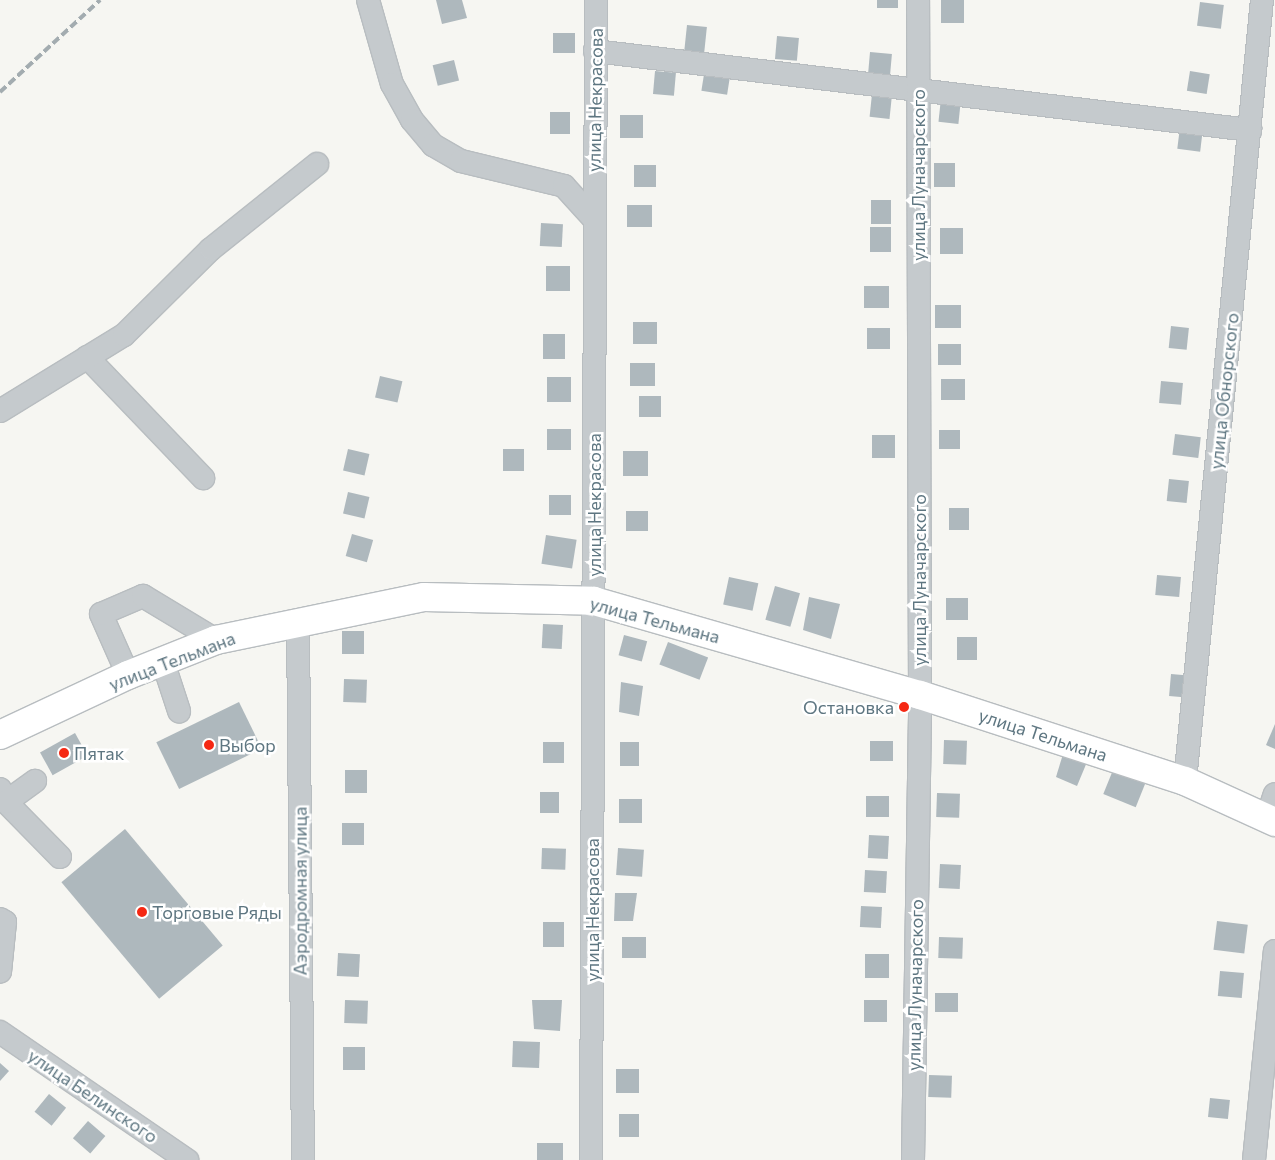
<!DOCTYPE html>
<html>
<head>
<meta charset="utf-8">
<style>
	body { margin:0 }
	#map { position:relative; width:1275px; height:1160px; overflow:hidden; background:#f6f6f2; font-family:Commissioner,sans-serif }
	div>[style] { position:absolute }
	.building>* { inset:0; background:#aeb8bd; transform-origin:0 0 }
	.roads { filter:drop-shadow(1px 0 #b8bdc0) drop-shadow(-1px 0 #b8bdc0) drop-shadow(0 1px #b8bdc0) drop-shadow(0 -1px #b8bdc0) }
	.minor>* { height:22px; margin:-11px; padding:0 11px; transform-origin:11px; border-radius:11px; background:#c5cacd }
	.major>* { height:28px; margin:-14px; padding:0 14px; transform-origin:14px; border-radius:14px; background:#fff }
	.rail>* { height:4px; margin-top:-2px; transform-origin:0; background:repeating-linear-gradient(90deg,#a3acb0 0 8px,transparent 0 12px) }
	.dots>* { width:14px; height:14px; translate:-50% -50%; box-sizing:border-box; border:2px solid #fff; border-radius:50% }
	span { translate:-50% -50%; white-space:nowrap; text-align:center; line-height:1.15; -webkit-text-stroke:5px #fff; paint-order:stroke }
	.street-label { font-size:18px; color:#5e7681 }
	.poi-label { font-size:18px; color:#5e7681 }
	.right { translate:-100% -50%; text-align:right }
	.left { translate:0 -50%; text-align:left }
</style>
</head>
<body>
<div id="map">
	<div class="building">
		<i style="clip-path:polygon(436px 0,462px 0,467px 18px,442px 24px)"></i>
		<i style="left:877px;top:0;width:21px;height:8px"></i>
		<i style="left:941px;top:0;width:23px;height:23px"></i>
		<i style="left:1200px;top:2px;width:24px;height:24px;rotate:7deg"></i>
		<i style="left:687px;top:25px;width:20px;height:26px;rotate:6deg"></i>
		<i style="left:553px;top:33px;width:22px;height:20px"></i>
		<i style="left:777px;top:36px;width:22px;height:23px;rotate:5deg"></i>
		<i style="left:870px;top:52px;width:22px;height:22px;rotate:5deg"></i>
		<i style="left:454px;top:60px;width:21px;height:22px;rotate:76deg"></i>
		<i style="left:705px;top:68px;width:26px;height:23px;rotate:9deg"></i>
		<i style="left:655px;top:71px;width:21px;height:23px;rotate:5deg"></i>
		<i style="left:1190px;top:71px;width:20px;height:20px;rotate:9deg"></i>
		<i style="left:872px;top:94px;width:20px;height:23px;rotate:6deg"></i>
		<i style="left:941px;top:98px;width:20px;height:24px;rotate:6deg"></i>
		<i style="left:550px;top:112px;width:20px;height:22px"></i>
		<i style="left:620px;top:115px;width:23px;height:23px"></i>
		<i style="left:1180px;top:127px;width:23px;height:22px;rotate:7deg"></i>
		<i style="left:955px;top:163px;width:24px;height:21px;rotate:90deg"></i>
		<i style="left:634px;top:165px;width:22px;height:22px"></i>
		<i style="left:871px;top:200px;width:20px;height:24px"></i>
		<i style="left:627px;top:205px;width:25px;height:22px"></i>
		<i style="left:541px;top:223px;width:22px;height:23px;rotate:3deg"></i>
		<i style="left:870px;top:227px;width:21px;height:25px"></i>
		<i style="left:940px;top:228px;width:23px;height:26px"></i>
		<i style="left:546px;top:266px;width:24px;height:25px"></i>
		<i style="left:864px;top:286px;width:25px;height:22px"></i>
		<i style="left:935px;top:305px;width:26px;height:23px"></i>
		<i style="left:657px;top:322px;width:22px;height:24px;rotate:90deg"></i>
		<i style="left:1171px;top:326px;width:18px;height:22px;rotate:6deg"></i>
		<i style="left:890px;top:328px;width:21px;height:23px;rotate:90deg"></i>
		<i style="left:543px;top:334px;width:22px;height:25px"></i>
		<i style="left:938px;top:344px;width:23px;height:21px"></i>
		<i style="left:630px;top:363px;width:25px;height:23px"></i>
		<i style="left:380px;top:376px;width:23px;height:22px;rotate:13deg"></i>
		<i style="left:547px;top:377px;width:24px;height:25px"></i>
		<i style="left:941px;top:379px;width:24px;height:21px"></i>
		<i style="left:1161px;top:381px;width:22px;height:22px;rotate:5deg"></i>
		<i style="left:639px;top:396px;width:22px;height:21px"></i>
		<i style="left:547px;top:429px;width:24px;height:21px"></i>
		<i style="left:960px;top:430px;width:19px;height:21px;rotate:90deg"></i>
		<i style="left:1175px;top:434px;width:26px;height:21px;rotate:7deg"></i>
		<i style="left:872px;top:435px;width:23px;height:23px"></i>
		<i style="left:348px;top:449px;width:22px;height:22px;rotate:13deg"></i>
		<i style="left:503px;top:449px;width:21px;height:22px"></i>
		<i style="left:623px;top:451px;width:25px;height:25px"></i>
		<i style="left:1169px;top:479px;width:20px;height:22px;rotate:6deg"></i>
		<i style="left:348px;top:492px;width:22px;height:22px;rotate:13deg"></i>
		<i style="left:549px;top:495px;width:22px;height:20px"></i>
		<i style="left:949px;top:508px;width:20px;height:22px"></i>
		<i style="left:626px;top:511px;width:22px;height:20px"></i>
		<i style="left:352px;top:534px;width:22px;height:23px;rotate:16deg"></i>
		<i style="left:546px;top:535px;width:31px;height:29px;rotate:9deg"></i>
		<i style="left:1157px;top:575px;width:24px;height:20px;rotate:5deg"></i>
		<i style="left:729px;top:577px;width:30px;height:28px;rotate:12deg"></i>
		<i style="left:775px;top:586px;width:26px;height:35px;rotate:16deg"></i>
		<i style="clip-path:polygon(809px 597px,840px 604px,831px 639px,803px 630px)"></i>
		<i style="left:946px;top:598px;width:22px;height:22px"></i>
		<i style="left:543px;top:624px;width:20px;height:24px;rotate:3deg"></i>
		<i style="left:342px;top:631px;width:22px;height:23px"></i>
		<i style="left:624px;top:635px;width:24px;height:21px;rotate:15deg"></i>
		<i style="left:957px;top:637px;width:20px;height:23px"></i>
		<i style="left:668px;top:642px;width:43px;height:24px;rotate:21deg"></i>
		<i style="left:1171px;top:674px;width:23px;height:22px;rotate:5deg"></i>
		<i style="left:344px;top:679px;width:23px;height:23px;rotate:2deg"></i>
		<i style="clip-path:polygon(621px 682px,643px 686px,639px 716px,619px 712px)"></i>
		<i style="left:239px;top:702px;width:52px;height:92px;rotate:64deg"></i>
		<i style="clip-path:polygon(1275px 724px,1275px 749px,1266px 745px)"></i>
		<i style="left:75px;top:733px;width:26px;height:40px;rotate:61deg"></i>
		<i style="left:944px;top:740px;width:23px;height:24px;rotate:2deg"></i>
		<i style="left:870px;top:741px;width:23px;height:20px"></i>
		<i style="left:543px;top:742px;width:21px;height:21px"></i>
		<i style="left:620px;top:742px;width:19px;height:24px"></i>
		<i style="clip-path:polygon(1063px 754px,1087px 762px,1077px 786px,1056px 777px)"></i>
		<i style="left:345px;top:770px;width:22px;height:23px"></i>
		<i style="left:1113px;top:770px;width:35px;height:26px;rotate:22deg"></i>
		<i style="left:540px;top:792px;width:19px;height:21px"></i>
		<i style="left:937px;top:793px;width:23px;height:24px;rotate:2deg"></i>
		<i style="left:866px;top:796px;width:23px;height:21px"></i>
		<i style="left:619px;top:799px;width:23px;height:24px"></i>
		<i style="left:342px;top:823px;width:22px;height:22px"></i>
		<i style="left:125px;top:829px;width:152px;height:83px;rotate:50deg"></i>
		<i style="left:869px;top:835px;width:20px;height:23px;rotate:3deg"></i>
		<i style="left:542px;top:848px;width:24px;height:21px;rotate:2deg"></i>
		<i style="left:618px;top:848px;width:26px;height:27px;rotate:4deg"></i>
		<i style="left:940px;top:864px;width:21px;height:24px;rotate:3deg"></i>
		<i style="left:865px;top:870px;width:22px;height:22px;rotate:3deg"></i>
		<i style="clip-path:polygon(615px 893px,637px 893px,633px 921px,614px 921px)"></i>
		<i style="left:861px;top:906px;width:21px;height:21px;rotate:3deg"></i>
		<i style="left:1217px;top:921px;width:31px;height:29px;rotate:7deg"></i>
		<i style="left:543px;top:922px;width:21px;height:25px"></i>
		<i style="left:622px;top:937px;width:24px;height:21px"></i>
		<i style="left:939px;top:937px;width:24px;height:21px;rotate:2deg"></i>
		<i style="left:338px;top:953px;width:22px;height:23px;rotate:3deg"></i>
		<i style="left:865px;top:954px;width:24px;height:24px"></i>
		<i style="left:1220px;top:971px;width:24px;height:25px;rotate:5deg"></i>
		<i style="left:935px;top:993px;width:23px;height:19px"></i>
		<i style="left:345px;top:1000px;width:23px;height:23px;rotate:2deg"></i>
		<i style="clip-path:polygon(532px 1000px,562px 1000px,560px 1031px,534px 1029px)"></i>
		<i style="left:864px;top:1000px;width:23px;height:22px"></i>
		<i style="left:513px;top:1041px;width:27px;height:26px;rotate:2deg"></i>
		<i style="left:343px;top:1047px;width:22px;height:23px"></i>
		<i style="clip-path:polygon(0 1063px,9px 1071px,0 1081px)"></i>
		<i style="left:616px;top:1069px;width:23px;height:24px"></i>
		<i style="left:929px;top:1075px;width:23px;height:22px;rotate:2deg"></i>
		<i style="left:49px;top:1094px;width:22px;height:23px;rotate:39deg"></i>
		<i style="left:1210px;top:1098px;width:20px;height:19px;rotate:6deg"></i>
		<i style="left:619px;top:1114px;width:20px;height:23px"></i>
		<i style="left:88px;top:1121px;width:23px;height:23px;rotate:41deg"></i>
		<i style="left:537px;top:1143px;width:26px;height:17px"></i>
	</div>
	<div class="roads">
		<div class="minor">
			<i style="left:368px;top:0;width:87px;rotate:74.1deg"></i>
			<i style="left:392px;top:84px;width:41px;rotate:60.9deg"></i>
			<i style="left:412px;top:120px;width:33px;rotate:50deg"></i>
			<i style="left:433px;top:145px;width:32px;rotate:30deg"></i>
			<i style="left:461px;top:161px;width:106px;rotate:13.6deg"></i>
			<i style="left:564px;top:186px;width:43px;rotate:47.8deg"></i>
			<i style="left:595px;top:51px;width:660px;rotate:6.88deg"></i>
			<i style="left:87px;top:357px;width:168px;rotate:46.2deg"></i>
			<i style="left:0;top:411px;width:145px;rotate:-31.5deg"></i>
			<i style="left:124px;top:335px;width:122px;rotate:-44.7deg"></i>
			<i style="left:211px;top:249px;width:136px;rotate:-38.7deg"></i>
			<i style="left:298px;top:622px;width:538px;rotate:89.47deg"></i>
			<i style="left:163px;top:662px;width:52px;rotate:71.9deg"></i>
			<i style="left:128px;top:675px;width:67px;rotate:-113.9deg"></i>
			<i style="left:101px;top:614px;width:46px;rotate:-23.2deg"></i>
			<i style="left:143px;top:596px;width:85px;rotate:31.1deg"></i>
			<i style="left:1185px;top:781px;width:785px;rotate:-84.37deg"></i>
			<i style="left:0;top:789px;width:14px;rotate:65deg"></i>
			<i style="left:6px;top:802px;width:77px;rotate:45.5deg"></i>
			<i style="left:6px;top:802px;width:36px;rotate:-36deg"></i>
			<i style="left:1267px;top:818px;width:25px;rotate:-72deg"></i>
			<i style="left:0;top:919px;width:6px;rotate:31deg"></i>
			<i style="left:5px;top:922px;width:50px;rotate:95.7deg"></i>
			<i style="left:0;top:1032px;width:227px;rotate:34.4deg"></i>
			<i style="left:591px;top:1160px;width:1160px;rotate:-89.75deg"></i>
			<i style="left:913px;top:1160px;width:465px;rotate:-89.1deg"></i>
			<i style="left:920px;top:695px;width:695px;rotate:-90.16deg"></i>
			<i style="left:1254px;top:1160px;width:210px;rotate:-84.3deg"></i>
		</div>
		<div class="major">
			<i style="left:0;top:735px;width:141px;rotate:-25.1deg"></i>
			<i style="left:128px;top:675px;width:95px;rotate:-21.7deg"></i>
			<i style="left:216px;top:640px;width:212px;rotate:-11.7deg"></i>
			<i style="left:424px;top:597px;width:170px;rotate:1.3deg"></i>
			<i style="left:594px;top:601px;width:339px;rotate:16.1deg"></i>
			<i style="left:920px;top:695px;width:279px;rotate:18deg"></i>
			<i style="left:1185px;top:781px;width:99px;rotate:24.5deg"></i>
		</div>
	</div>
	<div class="rail">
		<i style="left:0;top:92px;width:136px;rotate:-42.6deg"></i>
	</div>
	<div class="dots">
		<i style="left:904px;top:707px;background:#f52813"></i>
		<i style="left:209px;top:745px;background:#f52813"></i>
		<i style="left:64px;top:753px;background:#f52813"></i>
		<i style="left:142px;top:912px;background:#f52813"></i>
	</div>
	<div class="street-label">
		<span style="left:595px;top:100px;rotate:-89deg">улица Некрасова</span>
		<span style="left:918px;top:175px;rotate:-90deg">улица Луначарского</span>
		<span style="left:1224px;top:391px;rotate:-84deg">улица Обнорского</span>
		<span style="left:594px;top:505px;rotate:-90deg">улица Некрасова</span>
		<span style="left:919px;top:580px;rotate:-90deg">улица Луначарского</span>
		<span style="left:655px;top:620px;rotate:15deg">улица Тельмана</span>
		<span style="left:172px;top:661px;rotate:-21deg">улица Тельмана</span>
		<span style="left:1043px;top:735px;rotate:18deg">улица Тельмана</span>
		<span style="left:300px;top:891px;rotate:-90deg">Аэродромная улица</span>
		<span style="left:592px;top:910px;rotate:-90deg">улица Некрасова</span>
		<span style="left:915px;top:985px;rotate:-89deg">улица Луначарского</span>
		<span style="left:93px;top:1096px;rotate:34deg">улица Белинского</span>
	</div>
	<div class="poi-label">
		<span class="right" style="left:894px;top:707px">Остановка</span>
		<span class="left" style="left:219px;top:745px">Выбор</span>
		<span class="left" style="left:74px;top:753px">Пятак</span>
		<span class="left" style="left:152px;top:912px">Торговые Ряды</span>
	</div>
</div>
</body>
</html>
